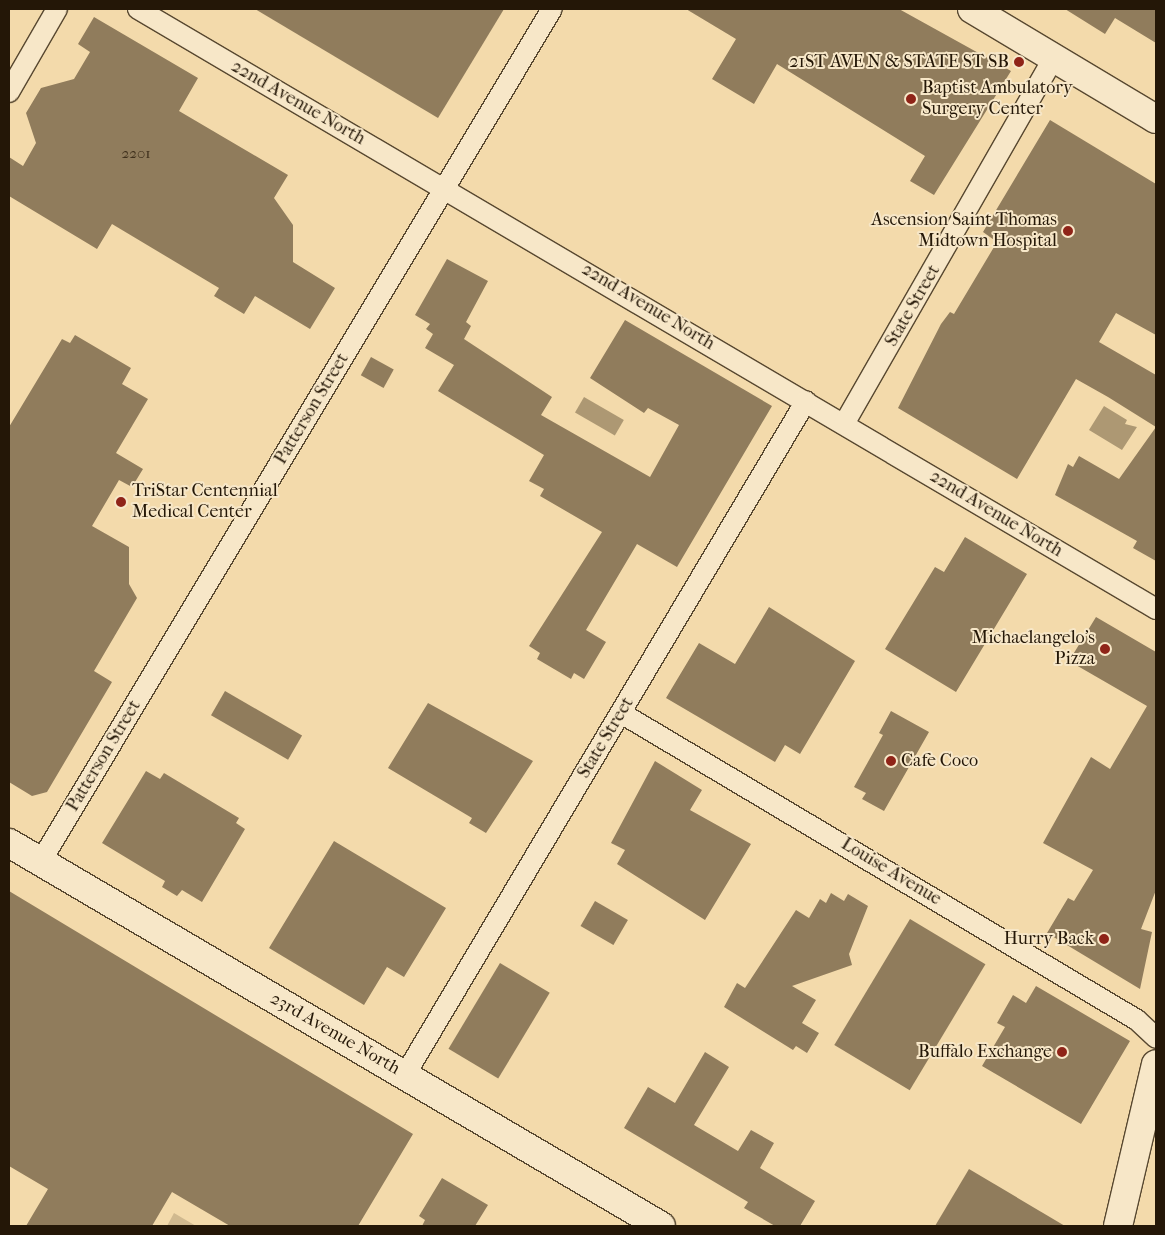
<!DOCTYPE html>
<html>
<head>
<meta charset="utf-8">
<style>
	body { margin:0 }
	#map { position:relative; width:1165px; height:1235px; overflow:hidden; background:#f3daab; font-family:"IM FELL French Canon",serif }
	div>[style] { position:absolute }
	.green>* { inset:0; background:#d0b98f }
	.water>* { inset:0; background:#ad9873; transform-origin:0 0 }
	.building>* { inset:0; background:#907c5c; transform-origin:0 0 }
	.roads { filter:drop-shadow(1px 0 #584830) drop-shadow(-1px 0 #584830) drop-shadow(0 1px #584830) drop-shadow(0 -1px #584830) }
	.street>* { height:20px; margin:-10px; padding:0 10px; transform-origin:10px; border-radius:10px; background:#f7e7c8 }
	.secondary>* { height:28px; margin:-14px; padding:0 14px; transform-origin:14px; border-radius:14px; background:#f7e7c8 }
	.dots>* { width:14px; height:14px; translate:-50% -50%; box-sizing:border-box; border:2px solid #f7e7c8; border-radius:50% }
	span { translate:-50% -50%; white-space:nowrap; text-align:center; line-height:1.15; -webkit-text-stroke:4px #f7e7c8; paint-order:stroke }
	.number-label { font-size:15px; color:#3f301c }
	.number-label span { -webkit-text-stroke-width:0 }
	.poi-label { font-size:18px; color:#241707 }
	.right { translate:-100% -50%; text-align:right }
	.left { translate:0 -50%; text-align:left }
	.street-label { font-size:18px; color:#241707 }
	.frame { position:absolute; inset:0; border:10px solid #241707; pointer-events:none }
</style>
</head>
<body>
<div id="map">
	<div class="green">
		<i style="clip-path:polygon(174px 1213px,196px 1226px,167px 1226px)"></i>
	</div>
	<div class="water">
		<i style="left:584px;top:397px;width:46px;height:18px;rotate:30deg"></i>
		<i style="clip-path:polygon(1104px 406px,1127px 420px,1125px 424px,1137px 427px,1122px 450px,1089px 430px)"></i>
	</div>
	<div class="building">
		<i style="clip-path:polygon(255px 9px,504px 9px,438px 118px)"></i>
		<i style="clip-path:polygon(686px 9px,899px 9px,1011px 71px,934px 195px,910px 181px,925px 156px,777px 64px,754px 104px,712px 79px,736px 39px)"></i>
		<i style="clip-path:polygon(1065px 9px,1156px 9px,1156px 43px,1115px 18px,1105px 34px)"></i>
		<i style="clip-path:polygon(94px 17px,198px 78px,179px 111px,288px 175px,274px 198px,293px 225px,293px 262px,335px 288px,310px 329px,255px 296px,244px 314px,214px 296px,219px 288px,112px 224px,97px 249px,9px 196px,9px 157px,23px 166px,36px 143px,26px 113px,41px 88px,74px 79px,90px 52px,78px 44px)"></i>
		<i style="clip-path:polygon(1050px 120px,1156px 184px,1156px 335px,1116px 313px,1099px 342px,1156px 375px,1156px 561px,1133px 548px,1137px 541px,1055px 495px,1068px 464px,1073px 467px,1079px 456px,1119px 479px,1156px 427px,1108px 397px,1076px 379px,1017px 479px,898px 408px,941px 324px,950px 312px,954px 314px,997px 242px,983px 232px)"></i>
		<i style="clip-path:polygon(447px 259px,488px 281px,466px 322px,471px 326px,464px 339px,552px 397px,541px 415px,650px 477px,679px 425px,648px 408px,644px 413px,590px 378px,625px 320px,772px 406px,677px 567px,637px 544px,586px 630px,606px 642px,584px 679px,574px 673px,571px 679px,537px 659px,540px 653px,529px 646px,602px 532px,540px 496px,544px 489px,529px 481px,544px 455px,438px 391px,454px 365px,425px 348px,433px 334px,426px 329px,430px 324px,415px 315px)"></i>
		<i style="clip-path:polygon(75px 335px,131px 368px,122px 384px,148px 399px,116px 453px,143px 469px,132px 487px,119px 480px,92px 526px,129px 547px,129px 584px,137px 598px,94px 671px,112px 682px,47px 792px,32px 796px,9px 782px,9px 427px,62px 339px,70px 343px)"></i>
		<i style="left:371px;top:357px;width:26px;height:21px;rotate:29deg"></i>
		<i style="clip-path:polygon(965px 537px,1027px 574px,956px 692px,885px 649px,935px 567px,944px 572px)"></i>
		<i style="clip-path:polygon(769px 607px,855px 661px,800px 754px,785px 745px,775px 762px,666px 698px,699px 643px,735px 664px)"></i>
		<i style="clip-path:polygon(1096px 617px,1156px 652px,1156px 890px,1141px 929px,1152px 932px,1140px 989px,1047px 933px,1068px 898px,1074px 901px,1093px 870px,1043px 843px,1091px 757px,1110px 769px,1147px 706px,1069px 661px)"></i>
		<i style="left:225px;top:691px;width:89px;height:28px;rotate:30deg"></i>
		<i style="clip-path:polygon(428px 703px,533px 761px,486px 833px,469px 823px,472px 818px,388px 768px)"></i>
		<i style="clip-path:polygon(891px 711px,929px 732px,884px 811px,862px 799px,866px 793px,854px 787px,883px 735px,879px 733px)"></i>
		<i style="clip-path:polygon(655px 761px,702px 790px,690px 810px,751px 844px,705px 920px,617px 864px,625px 850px,611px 843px)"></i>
		<i style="clip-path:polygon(146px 771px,160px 779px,164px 773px,239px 818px,236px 823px,245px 829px,202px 902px,182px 890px,177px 896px,162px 887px,165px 881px,102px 843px)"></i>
		<i style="clip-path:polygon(334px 841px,446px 908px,404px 977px,387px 967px,364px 1005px,269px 948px)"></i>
		<i style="clip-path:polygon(9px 891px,413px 1134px,358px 1226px,230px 1226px,172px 1192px,152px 1226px,26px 1226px,48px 1189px,9px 1166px)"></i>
		<i style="clip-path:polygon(831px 893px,844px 901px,848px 894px,868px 906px,849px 954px,852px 965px,792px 986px,816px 1000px,802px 1023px,819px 1033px,807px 1053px,796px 1046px,793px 1050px,724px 1007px,737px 983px,745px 988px,796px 910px,809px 918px,820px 899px,826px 903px)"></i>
		<i style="left:595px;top:901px;width:38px;height:29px;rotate:30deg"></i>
		<i style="left:910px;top:919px;width:88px;height:147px;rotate:31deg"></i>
		<i style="left:500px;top:963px;width:58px;height:100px;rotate:31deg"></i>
		<i style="clip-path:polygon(1036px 986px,1130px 1041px,1081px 1124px,982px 1066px,1005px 1027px,997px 1023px,1013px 995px,1026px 1003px)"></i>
		<i style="clip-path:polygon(705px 1052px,729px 1067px,694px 1125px,738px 1151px,751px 1130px,774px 1143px,760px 1168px,815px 1201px,800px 1226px,775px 1226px,744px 1208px,748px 1202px,624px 1128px,648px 1087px,675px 1103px)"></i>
		<i style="clip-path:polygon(969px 1169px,1065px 1226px,935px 1226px)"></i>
		<i style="clip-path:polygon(442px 1178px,488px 1205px,475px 1226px,422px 1226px,425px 1220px,419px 1216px)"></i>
	</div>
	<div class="roads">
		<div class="street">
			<i style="left:138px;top:9px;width:1182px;rotate:30.51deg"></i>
			<i style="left:9px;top:92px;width:96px;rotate:-60deg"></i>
			<i style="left:844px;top:424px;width:422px;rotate:-60.2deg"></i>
			<i style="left:621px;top:713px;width:600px;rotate:30.75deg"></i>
			<i style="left:1137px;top:1020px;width:26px;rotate:43deg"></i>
			<i style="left:41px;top:861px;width:993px;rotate:-59.05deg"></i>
			<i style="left:405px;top:1075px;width:784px;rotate:-59.25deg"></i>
		</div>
		<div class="secondary">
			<i style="left:972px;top:9px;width:214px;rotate:30.9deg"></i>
			<i style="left:9px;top:843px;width:756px;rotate:30.43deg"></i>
			<i style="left:1118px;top:1226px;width:166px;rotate:-76.8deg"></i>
		</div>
	</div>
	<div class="dots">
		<i style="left:1019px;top:62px;background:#8f2418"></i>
		<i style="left:911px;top:99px;background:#8f2418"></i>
		<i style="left:1068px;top:231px;background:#8f2418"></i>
		<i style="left:121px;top:502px;background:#8f2418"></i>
		<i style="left:1105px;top:649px;background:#8f2418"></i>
		<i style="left:891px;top:761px;background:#8f2418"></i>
		<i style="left:1104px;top:939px;background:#8f2418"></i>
		<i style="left:1062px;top:1052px;background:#8f2418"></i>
	</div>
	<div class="number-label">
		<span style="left:136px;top:154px">2201</span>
	</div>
	<div class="poi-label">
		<span class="right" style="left:1009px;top:62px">21ST AVE N &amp; STATE ST SB</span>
		<span class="left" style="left:922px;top:99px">Baptist Ambulatory<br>Surgery Center</span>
		<span class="right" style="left:1057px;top:231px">Ascension Saint Thomas<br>Midtown Hospital</span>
		<span class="left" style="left:132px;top:502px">TriStar Centennial<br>Medical Center</span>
		<span class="right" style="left:1095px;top:649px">Michaelangelo’s<br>Pizza</span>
		<span class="left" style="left:901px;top:761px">Cafe Coco</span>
		<span class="right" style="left:1094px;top:939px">Hurry Back</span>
		<span class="right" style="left:1052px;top:1052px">Buffalo Exchange</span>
	</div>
	<div class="street-label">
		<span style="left:298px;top:103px;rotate:30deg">22nd Avenue North</span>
		<span style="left:913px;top:306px;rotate:-60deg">State Street</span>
		<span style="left:648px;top:307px;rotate:31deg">22nd Avenue North</span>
		<span style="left:312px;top:409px;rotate:-59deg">Patterson Street</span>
		<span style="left:996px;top:514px;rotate:31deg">22nd Avenue North</span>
		<span style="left:606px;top:738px;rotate:-59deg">State Street</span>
		<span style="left:104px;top:756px;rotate:-59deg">Patterson Street</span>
		<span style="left:891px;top:872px;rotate:31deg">Louise Avenue</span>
		<span style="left:335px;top:1034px;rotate:30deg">23rd Avenue North</span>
	</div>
	<div class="frame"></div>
</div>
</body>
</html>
